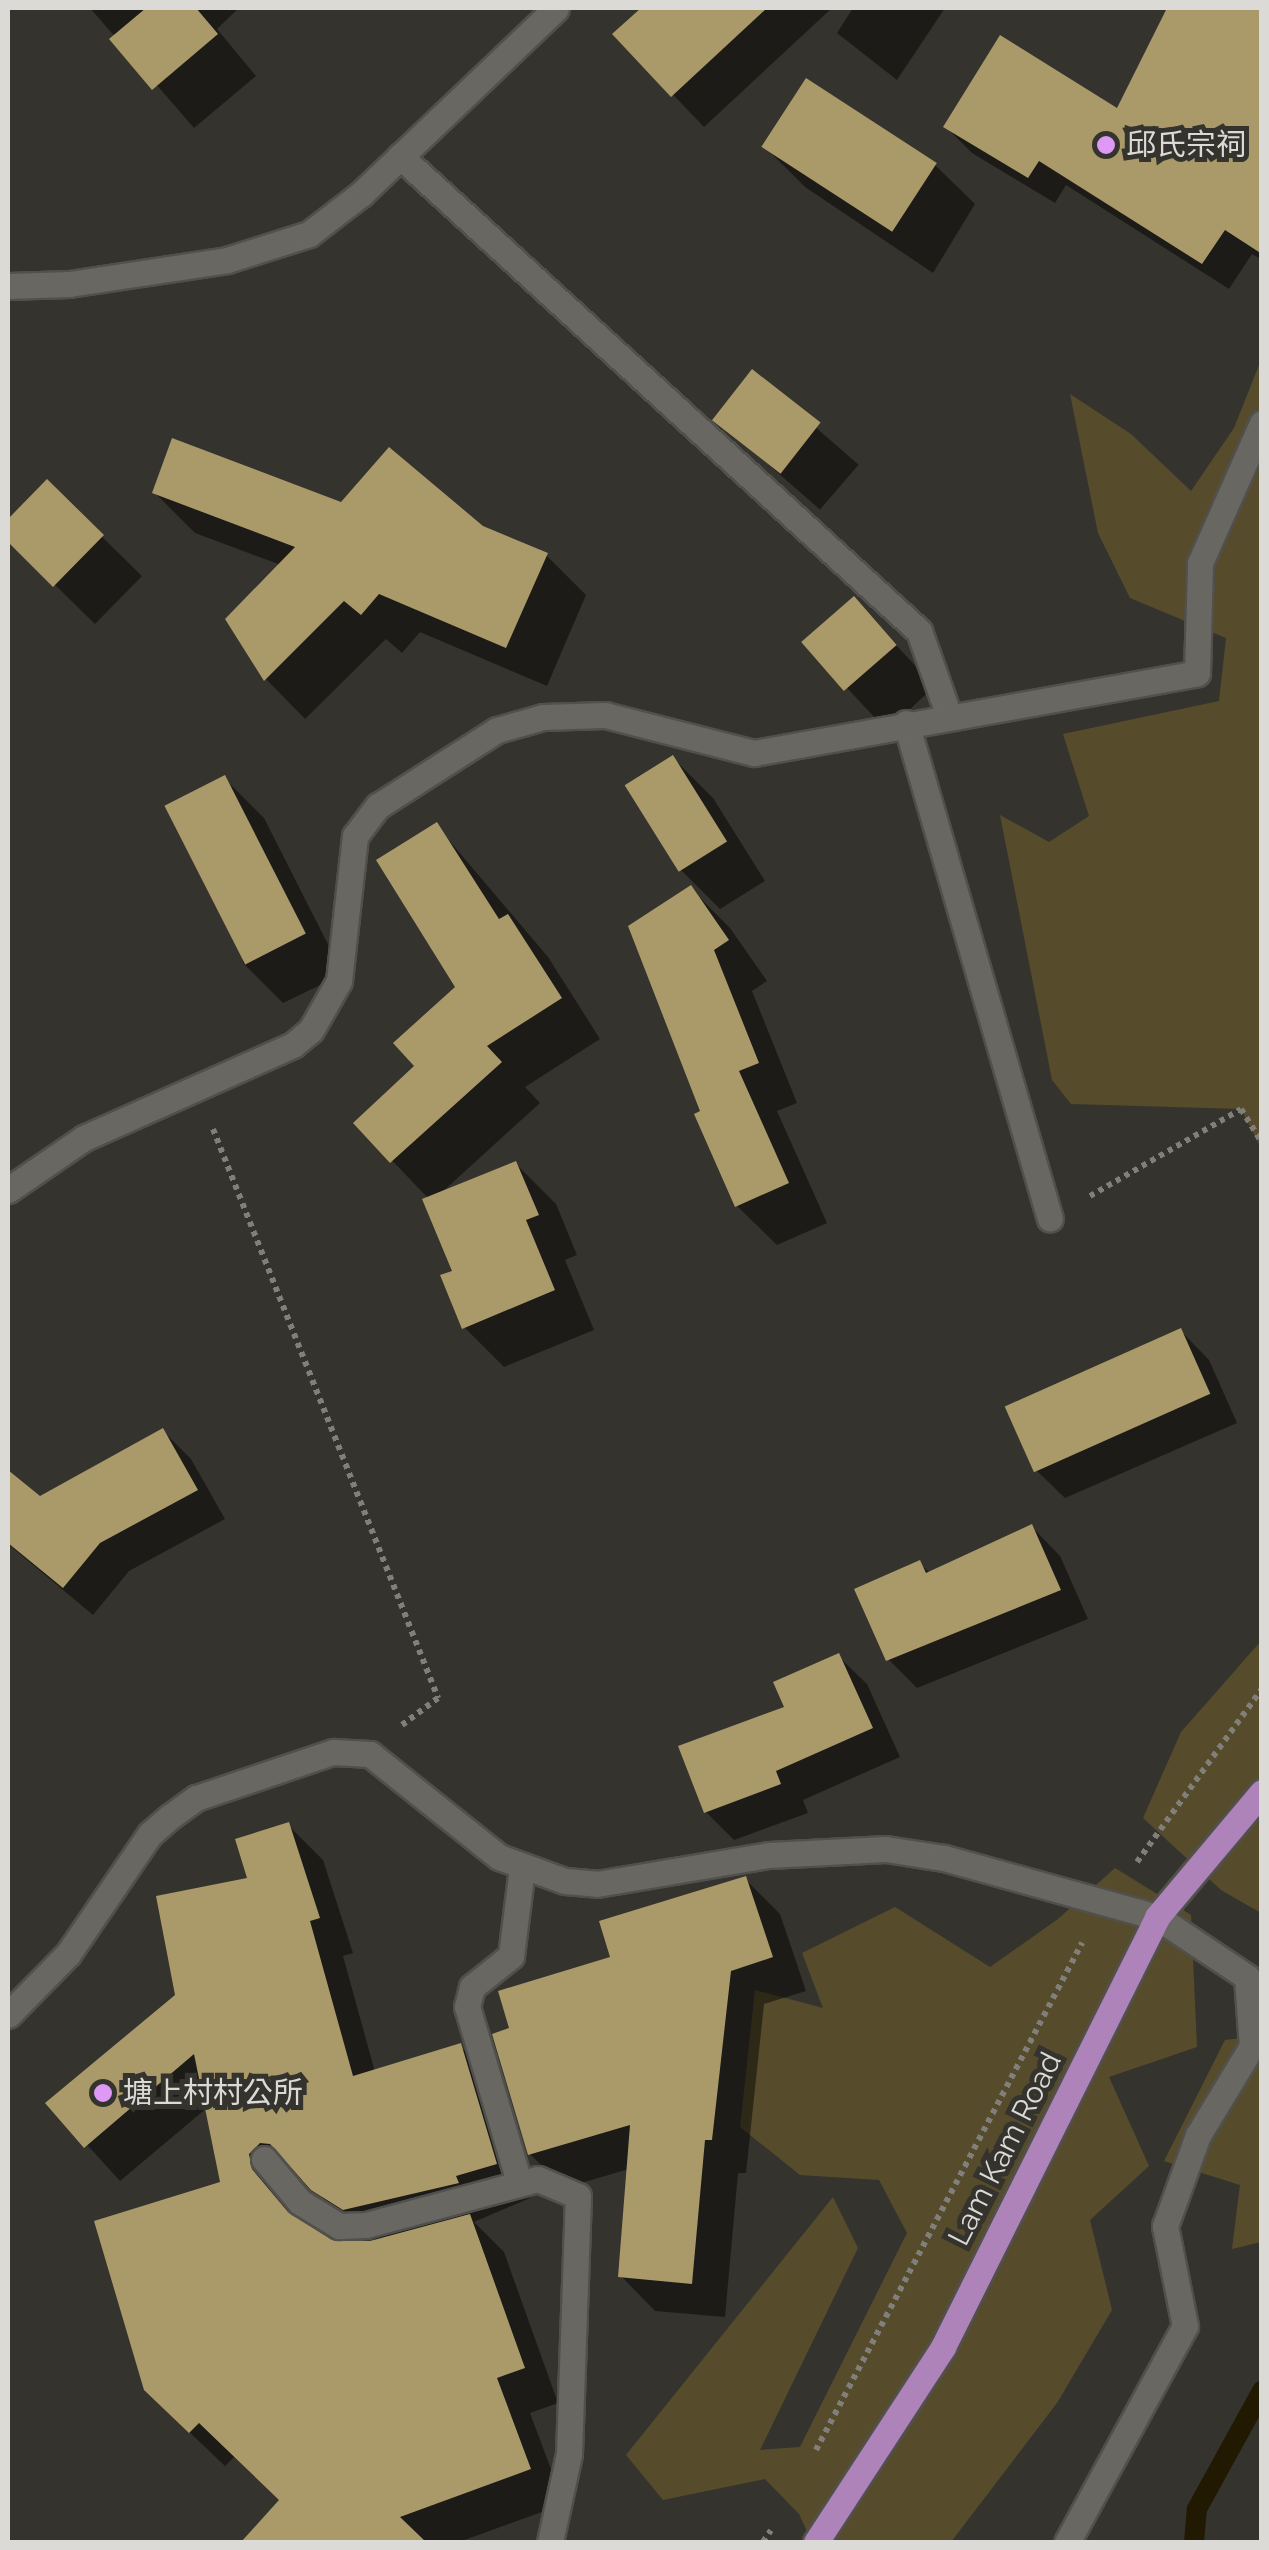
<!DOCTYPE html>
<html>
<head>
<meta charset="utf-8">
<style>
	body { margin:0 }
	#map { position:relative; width:1269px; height:2550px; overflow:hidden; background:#35332e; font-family:Raleway,"Noto Sans TC",sans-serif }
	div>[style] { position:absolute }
	.green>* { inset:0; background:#564c2c }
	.shadow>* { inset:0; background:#0007; transform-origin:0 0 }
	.stream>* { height:20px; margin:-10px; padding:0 10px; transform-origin:10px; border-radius:10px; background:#211902 }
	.building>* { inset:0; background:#ab9a69; transform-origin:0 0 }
	.path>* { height:6px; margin-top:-3px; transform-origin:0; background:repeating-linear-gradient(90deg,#817f7b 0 5px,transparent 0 10px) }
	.roads { filter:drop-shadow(2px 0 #51504c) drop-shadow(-2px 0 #51504c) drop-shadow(0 2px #51504c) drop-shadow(0 -2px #51504c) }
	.minor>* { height:25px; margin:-12.5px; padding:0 12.5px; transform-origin:12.5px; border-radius:12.5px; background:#696761 }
	.major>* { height:25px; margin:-12.5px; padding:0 12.5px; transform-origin:12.5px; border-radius:12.5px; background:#ae83b9 }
	.dots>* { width:28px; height:28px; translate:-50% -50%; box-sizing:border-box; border:5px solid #35332e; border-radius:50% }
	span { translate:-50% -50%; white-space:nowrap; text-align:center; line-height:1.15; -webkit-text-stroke:10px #35332e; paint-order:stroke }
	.poi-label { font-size:30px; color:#dbdad7 }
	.left { translate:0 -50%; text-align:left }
	.street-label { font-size:30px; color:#dbdad7 }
	.frame { position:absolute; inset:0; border:10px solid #dbdad7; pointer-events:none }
</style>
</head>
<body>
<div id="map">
	<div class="green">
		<i style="clip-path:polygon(1261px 360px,1261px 1148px,1241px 1109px,1071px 1104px,1052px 1080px,1000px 815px,1049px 842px,1089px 816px,1063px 734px,1219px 701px,1226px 638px,1130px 598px,1098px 533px,1070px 394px,1131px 434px,1191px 491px,1234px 428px)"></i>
		<i style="clip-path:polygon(1261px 1641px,1261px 1913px,1221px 1890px,1143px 1818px,1181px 1732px)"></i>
		<i style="clip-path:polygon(1115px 1868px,1191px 1915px,1197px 2047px,1109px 2077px,1149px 2166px,1090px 2220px,1112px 2310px,1057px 2403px,951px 2542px,812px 2542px,799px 2514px,765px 2479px,663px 2500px,626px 2455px,833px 2197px,858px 2248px,760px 2450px,800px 2447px,907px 2233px,879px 2180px,800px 2175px,740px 2127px,755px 1990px,823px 2008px,802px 1953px,895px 1907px,990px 1967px,1058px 1919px)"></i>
		<i style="clip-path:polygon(1261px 2036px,1261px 2242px,1232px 2249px,1240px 2185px,1164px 2161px,1225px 2040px)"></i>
	</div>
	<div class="shadow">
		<i style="clip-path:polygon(90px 8px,239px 8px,217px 29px,256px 76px,194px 128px)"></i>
		<i style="clip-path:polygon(644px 8px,681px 13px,685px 8px,832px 8px,704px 127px,615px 34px)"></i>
		<i style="clip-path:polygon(853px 8px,945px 8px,897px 80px,837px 33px)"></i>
		<i style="clip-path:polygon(1170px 8px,1262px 8px,1262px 260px,1252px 254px,1229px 289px,1066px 185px,1055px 203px,972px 153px,946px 127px,1118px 112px)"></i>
		<i style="clip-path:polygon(765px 147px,935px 165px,975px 204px,933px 273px,805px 187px)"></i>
		<i style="left:753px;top:373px;width:140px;height:59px;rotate:41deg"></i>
		<i style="clip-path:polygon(47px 483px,142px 576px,95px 624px,8px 539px,8px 522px)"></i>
		<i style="clip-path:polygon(155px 493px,342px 505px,481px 529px,546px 555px,586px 595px,547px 686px,420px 632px,402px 653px,386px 639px,305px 719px,266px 679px,228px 619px,281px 565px,195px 533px)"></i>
		<i style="left:854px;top:600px;width:118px;height:65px;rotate:47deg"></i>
		<i style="clip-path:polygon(673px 758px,713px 798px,765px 881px,720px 909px,680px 869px)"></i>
		<i style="clip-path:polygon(224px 778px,264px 818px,343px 974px,283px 1003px,243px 963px)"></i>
		<i style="clip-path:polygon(436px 825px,548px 957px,600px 1039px,525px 1087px,540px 1103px,440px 1194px,516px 1164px,556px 1204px,577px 1255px,565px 1260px,594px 1330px,504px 1367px,464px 1327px,455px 1272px,429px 1199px,356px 1123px,418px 1067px,458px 987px)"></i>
		<i style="clip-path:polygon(690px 888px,730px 928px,767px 981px,752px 991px,797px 1103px,777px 1111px,827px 1223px,777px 1245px,737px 1206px,703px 1112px)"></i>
		<i style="clip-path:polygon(1181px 1331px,1209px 1360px,1237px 1423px,1065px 1498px,1036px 1470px)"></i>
		<i style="clip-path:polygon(163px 1431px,191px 1459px,225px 1519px,129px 1571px,93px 1615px,8px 1544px,8px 1500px,21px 1484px,40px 1499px)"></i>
		<i style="clip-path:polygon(1032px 1527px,1060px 1556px,1088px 1619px,917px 1688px,889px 1660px,919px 1563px,930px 1573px)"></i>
		<i style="clip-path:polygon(838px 1656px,867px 1684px,900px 1757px,803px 1800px,808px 1813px,734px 1840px,706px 1812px)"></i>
		<i style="clip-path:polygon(evenodd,288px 1825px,323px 1860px,353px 1953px,343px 1956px,375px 2072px,460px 2046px,495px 2081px,530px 2198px,474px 2222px,504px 2252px,558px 2403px,530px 2413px,564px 2504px,459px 2542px,244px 2542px,282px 2501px,235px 2456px,225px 2466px,182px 2425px,223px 2184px,208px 2107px,120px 2181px,49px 2103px,178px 1996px,288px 1825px,304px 2178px,348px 2224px,377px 2241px,338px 2245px,300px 2223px,282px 2199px,287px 2181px,304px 2178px)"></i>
		<i style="clip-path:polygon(745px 1879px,780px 1914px,806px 1991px,764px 2004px,746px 2173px,738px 2173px,725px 2317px,655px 2311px,621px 2276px,629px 2169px,564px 2188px,530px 2154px,512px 2030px,613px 1958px)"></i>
	</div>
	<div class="stream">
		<i style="left:1194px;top:2542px;width:33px;rotate:-85deg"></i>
		<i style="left:1197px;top:2509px;width:135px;rotate:-61.2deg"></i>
	</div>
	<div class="building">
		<i style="clip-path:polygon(146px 8px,196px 8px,218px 34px,152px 90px,109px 39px)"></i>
		<i style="clip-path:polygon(641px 8px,767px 8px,671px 97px,612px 34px)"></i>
		<i style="clip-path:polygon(1167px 8px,1262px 8px,1262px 254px,1225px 230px,1202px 264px,1039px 161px,1028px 178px,943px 127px,1000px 35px,1117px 108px)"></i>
		<i style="left:806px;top:78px;width:156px;height:82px;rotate:33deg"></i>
		<i style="left:752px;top:369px;width:87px;height:65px;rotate:38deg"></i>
		<i style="clip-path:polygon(172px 438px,341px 502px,389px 447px,483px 526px,548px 553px,506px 648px,379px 594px,361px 615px,344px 601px,264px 681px,225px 619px,295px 547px,152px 493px)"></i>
		<i style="clip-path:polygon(47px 479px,104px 535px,53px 587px,8px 542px,8px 519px)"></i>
		<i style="left:854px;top:596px;width:65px;height:70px;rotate:49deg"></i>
		<i style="left:673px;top:755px;width:102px;height:57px;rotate:58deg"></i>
		<i style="left:225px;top:775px;width:178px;height:68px;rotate:63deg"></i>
		<i style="clip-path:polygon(437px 822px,499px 919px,508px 914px,562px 998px,487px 1046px,502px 1062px,390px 1163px,353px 1123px,414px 1066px,393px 1043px,455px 987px,376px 860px)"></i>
		<i style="clip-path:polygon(691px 885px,729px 940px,714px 950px,759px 1063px,739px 1071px,789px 1183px,735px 1207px,694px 1114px,700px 1111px,628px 926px)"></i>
		<i style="clip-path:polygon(516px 1161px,539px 1215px,526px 1220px,555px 1290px,462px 1329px,440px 1275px,452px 1271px,422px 1199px)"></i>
		<i style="left:1181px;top:1328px;width:72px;height:193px;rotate:66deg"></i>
		<i style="clip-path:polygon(163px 1428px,198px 1490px,100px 1543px,63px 1588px,8px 1543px,8px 1470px,40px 1496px)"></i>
		<i style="clip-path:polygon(1032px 1524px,1061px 1590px,886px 1661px,854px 1589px,920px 1560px,926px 1573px)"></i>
		<i style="clip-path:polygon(839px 1653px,873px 1728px,776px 1771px,781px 1784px,704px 1813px,678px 1746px,784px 1707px,773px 1682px)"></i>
		<i style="clip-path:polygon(289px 1822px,320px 1918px,310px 1921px,353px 2076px,461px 2043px,497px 2164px,456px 2176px,459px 2183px,343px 2210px,311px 2190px,270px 2144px,260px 2143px,249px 2154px,252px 2169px,288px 2212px,332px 2240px,370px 2241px,470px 2214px,525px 2368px,497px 2378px,531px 2469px,400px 2517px,426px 2542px,241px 2542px,279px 2500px,199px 2423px,189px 2433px,144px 2390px,94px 2221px,220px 2182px,194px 2054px,84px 2148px,45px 2103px,175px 1995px,156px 1896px,247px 1878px,235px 1839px)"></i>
		<i style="clip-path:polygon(746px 1876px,773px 1957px,731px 1971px,712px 2140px,705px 2140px,692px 2284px,618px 2277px,630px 2125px,528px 2155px,492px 2034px,509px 2028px,498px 1991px,610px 1957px,599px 1921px)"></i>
	</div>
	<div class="path">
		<i style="left:213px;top:1129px;width:612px;rotate:68.42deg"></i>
		<i style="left:438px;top:1698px;width:45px;rotate:143.1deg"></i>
		<i style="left:1090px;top:1196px;width:174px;rotate:-29.9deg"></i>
		<i style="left:1241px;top:1109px;width:40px;rotate:58deg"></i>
		<i style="left:1137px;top:1862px;width:213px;rotate:-54.2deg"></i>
		<i style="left:816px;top:2450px;width:573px;rotate:-62.32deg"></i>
		<i style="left:763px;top:2542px;width:14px;rotate:-56deg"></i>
	</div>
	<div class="roads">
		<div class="minor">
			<i style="left:400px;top:156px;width:704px;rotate:42.47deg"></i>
			<i style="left:919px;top:631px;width:90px;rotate:70.6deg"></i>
			<i style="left:8px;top:286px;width:61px;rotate:-1.9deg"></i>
			<i style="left:69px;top:284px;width:160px;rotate:-8.6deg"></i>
			<i style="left:227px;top:260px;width:86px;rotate:-17.6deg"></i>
			<i style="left:309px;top:234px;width:66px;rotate:-37.6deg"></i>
			<i style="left:361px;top:194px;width:269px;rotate:-43.6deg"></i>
			<i style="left:906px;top:723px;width:516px;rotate:73.81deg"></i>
			<i style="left:8px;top:1190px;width:92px;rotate:-34.4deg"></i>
			<i style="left:84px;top:1138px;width:229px;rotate:-24deg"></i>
			<i style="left:293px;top:1045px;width:23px;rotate:-40deg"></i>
			<i style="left:311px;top:1030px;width:56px;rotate:-60.3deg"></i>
			<i style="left:339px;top:981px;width:146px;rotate:-83.7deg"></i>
			<i style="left:355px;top:836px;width:38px;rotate:-53deg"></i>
			<i style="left:378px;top:806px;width:141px;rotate:-32.6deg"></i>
			<i style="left:497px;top:730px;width:48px;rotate:-15.8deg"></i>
			<i style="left:543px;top:717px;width:62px;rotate:-1.8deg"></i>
			<i style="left:605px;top:715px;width:154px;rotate:14.3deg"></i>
			<i style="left:754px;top:753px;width:450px;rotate:-10.2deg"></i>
			<i style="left:1197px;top:673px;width:110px;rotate:-88.4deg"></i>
			<i style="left:1200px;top:563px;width:153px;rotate:-66.1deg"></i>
			<i style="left:8px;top:2015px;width:86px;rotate:-45.5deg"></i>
			<i style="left:68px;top:1954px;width:145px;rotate:-55.7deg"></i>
			<i style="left:150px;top:1834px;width:28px;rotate:-41deg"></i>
			<i style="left:171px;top:1816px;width:31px;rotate:-36deg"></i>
			<i style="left:196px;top:1798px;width:145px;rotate:-18.6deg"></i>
			<i style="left:333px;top:1752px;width:37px;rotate:3deg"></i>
			<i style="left:370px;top:1754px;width:165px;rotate:38.6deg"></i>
			<i style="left:499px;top:1857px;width:70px;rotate:20deg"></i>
			<i style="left:565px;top:1881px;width:32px;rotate:5deg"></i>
			<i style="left:597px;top:1884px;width:174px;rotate:-9.6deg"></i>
			<i style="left:769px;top:1855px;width:117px;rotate:-2.9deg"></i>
			<i style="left:886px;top:1849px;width:59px;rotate:8.8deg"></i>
			<i style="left:944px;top:1858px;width:221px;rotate:15.5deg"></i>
			<i style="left:1157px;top:1917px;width:108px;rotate:33.7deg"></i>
			<i style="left:1247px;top:1977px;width:69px;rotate:85.9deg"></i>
			<i style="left:1252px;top:2046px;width:104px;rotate:121.2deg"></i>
			<i style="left:1198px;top:2135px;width:97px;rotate:109.9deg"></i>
			<i style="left:1165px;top:2226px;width:102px;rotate:78.7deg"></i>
			<i style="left:1185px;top:2326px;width:246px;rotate:118.6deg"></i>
			<i style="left:264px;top:2159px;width:56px;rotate:50.1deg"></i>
			<i style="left:300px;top:2202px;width:46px;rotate:31.6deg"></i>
			<i style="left:339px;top:2226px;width:27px;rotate:-2deg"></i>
			<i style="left:366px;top:2225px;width:178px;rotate:-15deg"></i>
			<i style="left:538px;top:2179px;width:43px;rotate:23deg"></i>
			<i style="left:578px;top:2196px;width:258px;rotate:92deg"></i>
			<i style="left:569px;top:2454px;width:90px;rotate:102.2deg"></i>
			<i style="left:519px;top:2182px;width:183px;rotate:-106.5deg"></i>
			<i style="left:467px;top:2007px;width:21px;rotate:-76deg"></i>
			<i style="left:472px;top:1987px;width:50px;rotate:-38.5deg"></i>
			<i style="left:511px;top:1956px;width:89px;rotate:-82.9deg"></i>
		</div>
		<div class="major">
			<i style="left:816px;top:2542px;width:233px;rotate:-56.9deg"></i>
			<i style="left:943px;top:2347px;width:480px;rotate:-63.5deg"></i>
			<i style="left:1157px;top:1917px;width:163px;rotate:-50deg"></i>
		</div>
	</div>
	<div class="dots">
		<i style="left:1106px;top:145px;background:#dd99f3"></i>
		<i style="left:103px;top:2093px;background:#dd99f3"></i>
	</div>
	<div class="poi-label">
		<span class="left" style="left:1126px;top:145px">邱氏宗祠</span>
		<span class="left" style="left:123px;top:2093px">塘上村村公所</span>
	</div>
	<div class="street-label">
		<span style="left:1005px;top:2149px;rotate:-63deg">Lam Kam Road</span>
	</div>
	<div class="frame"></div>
</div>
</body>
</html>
